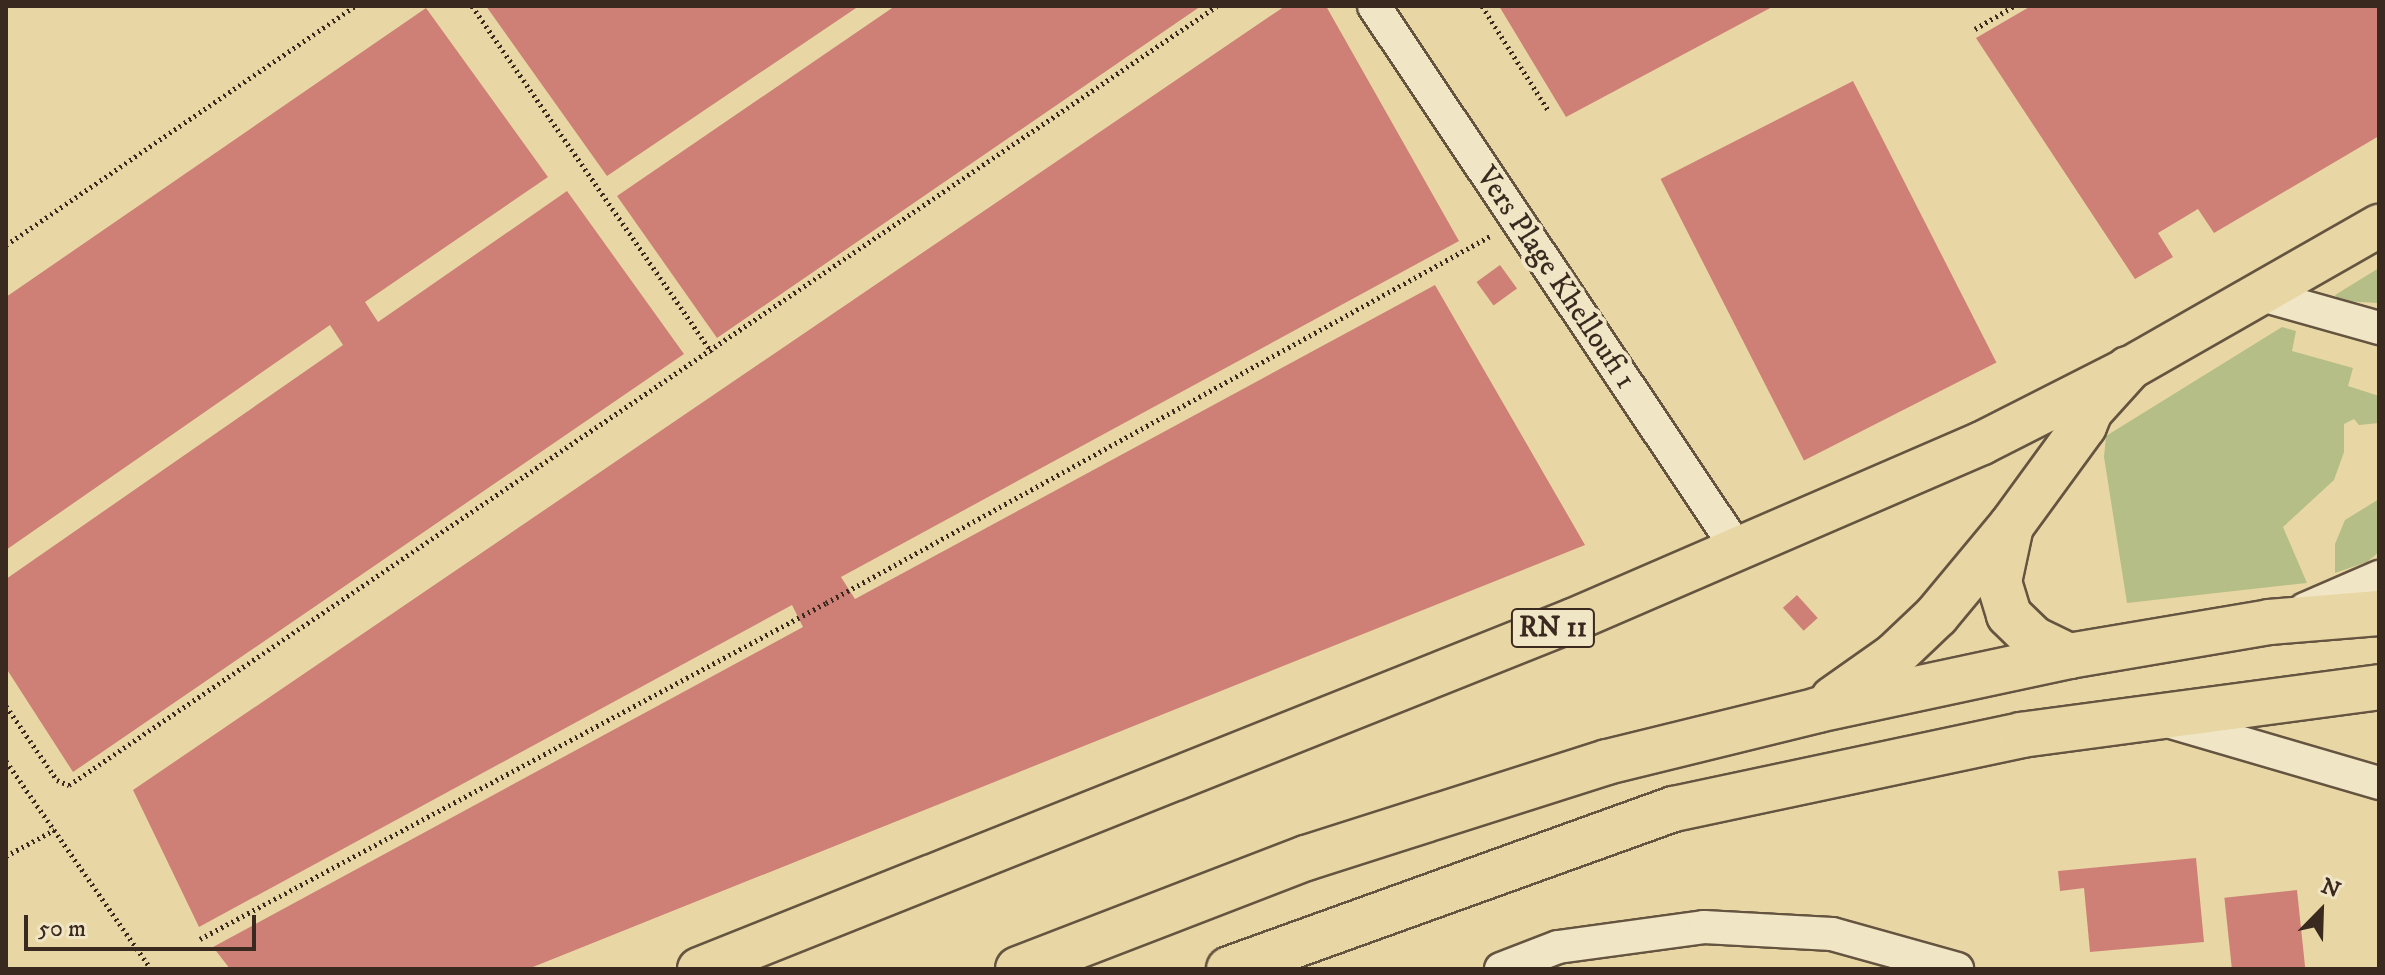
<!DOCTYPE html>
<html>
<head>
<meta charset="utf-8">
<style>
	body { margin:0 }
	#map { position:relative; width:2385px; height:975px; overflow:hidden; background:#e8d7a4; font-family:"IM FELL DW Pica",serif }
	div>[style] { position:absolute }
	.green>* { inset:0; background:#b5be86 }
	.building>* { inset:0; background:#ce8076; transform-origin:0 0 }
	.path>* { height:5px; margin-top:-2.5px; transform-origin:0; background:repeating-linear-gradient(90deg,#39291f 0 2px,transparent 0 6px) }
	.roads { filter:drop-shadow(2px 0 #655440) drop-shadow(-2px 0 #655440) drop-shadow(0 2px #655440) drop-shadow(0 -2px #655440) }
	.minor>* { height:32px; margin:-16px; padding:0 16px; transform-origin:16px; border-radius:16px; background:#f0e5c4 }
	.major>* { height:42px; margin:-21px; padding:0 21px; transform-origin:21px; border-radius:21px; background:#e8d7a4 }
	.highway>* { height:44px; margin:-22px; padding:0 22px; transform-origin:22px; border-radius:22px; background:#e8d7a4 }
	span { translate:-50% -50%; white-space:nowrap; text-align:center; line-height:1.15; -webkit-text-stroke:8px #f0e5c4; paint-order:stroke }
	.shield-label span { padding:2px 6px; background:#f0e5c4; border:2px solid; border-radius:6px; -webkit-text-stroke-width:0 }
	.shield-label { font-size:28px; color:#39291f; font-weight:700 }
	.street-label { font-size:30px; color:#39291f }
	.frame { position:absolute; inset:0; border:8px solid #39291f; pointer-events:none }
	.north { position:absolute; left:2281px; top:871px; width:80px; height:80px; -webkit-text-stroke:6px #f0e5c4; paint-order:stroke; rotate:23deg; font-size:22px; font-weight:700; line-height:32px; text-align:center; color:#39291f }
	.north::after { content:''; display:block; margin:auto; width:28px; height:36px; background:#39291f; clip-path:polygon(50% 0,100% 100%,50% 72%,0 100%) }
	.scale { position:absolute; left:24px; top:915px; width:232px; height:36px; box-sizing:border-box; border:4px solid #39291f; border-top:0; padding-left:10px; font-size:24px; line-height:28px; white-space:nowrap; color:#39291f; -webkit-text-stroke:6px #f0e5c4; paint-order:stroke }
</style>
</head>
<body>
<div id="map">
	<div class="green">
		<i style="clip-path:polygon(2379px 268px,2379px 303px,2339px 301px,2335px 295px)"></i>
		<i style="clip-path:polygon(2282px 327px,2296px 331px,2292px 351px,2353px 368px,2348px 386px,2379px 396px,2379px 423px,2359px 425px,2354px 419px,2344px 424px,2344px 452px,2334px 480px,2283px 527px,2307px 583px,2127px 603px,2104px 457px,2106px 436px)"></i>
		<i style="clip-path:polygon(2379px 499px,2379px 552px,2367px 562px,2335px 573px,2335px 544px,2345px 520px)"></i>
	</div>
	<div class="building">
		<i style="clip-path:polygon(486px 6px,859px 6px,607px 176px)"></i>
		<i style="clip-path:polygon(895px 6px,1201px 6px,717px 338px,617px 196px)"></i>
		<i style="clip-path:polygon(1285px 6px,1326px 6px,1459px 241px,841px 577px,855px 599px,1435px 285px,1585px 545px,528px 969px,230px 969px,213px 947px,803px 627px,792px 605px,199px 927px,133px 790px)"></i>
		<i style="clip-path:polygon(1499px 6px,1774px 6px,1566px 117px)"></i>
		<i style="clip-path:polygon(2031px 6px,2379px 6px,2379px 136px,2214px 233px,2198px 209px,2158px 233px,2173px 257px,2135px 279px,1976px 38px)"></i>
		<i style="clip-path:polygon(426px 8px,548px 177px,365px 302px,378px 322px,567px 191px,684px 354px,73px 772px,6px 668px,6px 579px,343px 345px,330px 325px,6px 550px,6px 297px)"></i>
		<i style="left:1853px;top:81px;width:316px;height:216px;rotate:63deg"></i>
		<i style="left:1500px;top:265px;width:29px;height:29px;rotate:54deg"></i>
		<i style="left:1797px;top:595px;width:31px;height:19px;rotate:48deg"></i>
		<i style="clip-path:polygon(2196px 858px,2204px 942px,2090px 952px,2084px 888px,2060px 891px,2058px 871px)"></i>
		<i style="left:2297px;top:890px;width:79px;height:73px;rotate:84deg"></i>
	</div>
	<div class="path">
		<i style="left:472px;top:6px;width:421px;rotate:55.3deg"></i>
		<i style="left:1482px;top:6px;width:123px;rotate:57.6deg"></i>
		<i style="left:1975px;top:29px;width:45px;rotate:-30.5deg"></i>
		<i style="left:6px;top:245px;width:423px;rotate:-34.4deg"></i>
		<i style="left:6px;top:706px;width:90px;rotate:55.4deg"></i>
		<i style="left:57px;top:780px;width:13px;rotate:23deg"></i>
		<i style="left:69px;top:785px;width:1387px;rotate:-34.16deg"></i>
		<i style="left:6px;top:761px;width:254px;rotate:55.1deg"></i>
		<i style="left:6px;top:856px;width:55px;rotate:-28.4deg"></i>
		<i style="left:200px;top:939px;width:710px;rotate:-28.22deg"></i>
		<i style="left:826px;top:603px;width:761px;rotate:-28.92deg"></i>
	</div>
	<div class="roads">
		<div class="minor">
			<i style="left:1374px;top:6px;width:655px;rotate:56.21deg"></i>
			<i style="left:2258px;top:294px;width:126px;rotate:15.7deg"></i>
			<i style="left:2305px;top:609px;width:81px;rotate:-23.4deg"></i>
			<i style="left:2167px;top:721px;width:221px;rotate:16.3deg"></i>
			<i style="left:1501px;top:969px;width:61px;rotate:-21.1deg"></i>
			<i style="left:1558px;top:947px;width:147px;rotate:-7.8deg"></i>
			<i style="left:1704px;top:927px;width:128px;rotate:3.1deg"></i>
			<i style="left:1832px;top:934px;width:130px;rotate:15.6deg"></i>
		</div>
		<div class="major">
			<i style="left:699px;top:969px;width:941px;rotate:-21.77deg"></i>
			<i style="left:1573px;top:620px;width:446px;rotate:-23.4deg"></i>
			<i style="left:1982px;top:443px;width:164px;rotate:-26.9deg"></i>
			<i style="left:2128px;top:369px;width:289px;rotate:-29.7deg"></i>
		</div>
		<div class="highway">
			<i style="left:2011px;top:526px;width:57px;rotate:102.1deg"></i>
			<i style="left:1999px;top:582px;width:34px;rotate:73deg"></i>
			<i style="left:2009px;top:615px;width:35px;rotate:44deg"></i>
			<i style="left:2034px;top:639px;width:39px;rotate:26deg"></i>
			<i style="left:1833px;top:699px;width:75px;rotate:-35.2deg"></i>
			<i style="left:1894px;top:656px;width:59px;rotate:-43.6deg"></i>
			<i style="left:1937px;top:615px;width:116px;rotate:-50.3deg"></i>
			<i style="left:2011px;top:526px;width:124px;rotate:-53.9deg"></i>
			<i style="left:2084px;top:426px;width:16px;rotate:-68deg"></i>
			<i style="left:2090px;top:411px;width:57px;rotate:-47.9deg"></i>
			<i style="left:1018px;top:969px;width:309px;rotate:-21.1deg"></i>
			<i style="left:1306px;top:858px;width:316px;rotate:-17.7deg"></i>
			<i style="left:1607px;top:762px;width:217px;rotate:-13.8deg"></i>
			<i style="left:1818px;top:710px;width:257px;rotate:-12.1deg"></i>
			<i style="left:2069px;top:656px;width:203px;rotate:-9.6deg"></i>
			<i style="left:2269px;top:622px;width:110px;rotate:-4.7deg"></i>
			<i style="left:1229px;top:969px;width:473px;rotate:-19.8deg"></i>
			<i style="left:1674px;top:809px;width:355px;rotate:-12deg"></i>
			<i style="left:2021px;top:735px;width:361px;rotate:-7.6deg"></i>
		</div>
	</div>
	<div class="shield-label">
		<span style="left:1553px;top:628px">RN 11</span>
	</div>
	<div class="street-label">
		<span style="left:1555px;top:278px;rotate:56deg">Vers Plage Khelloufi 1</span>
	</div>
	<div class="frame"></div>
	<div class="north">N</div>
	<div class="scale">50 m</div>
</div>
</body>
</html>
